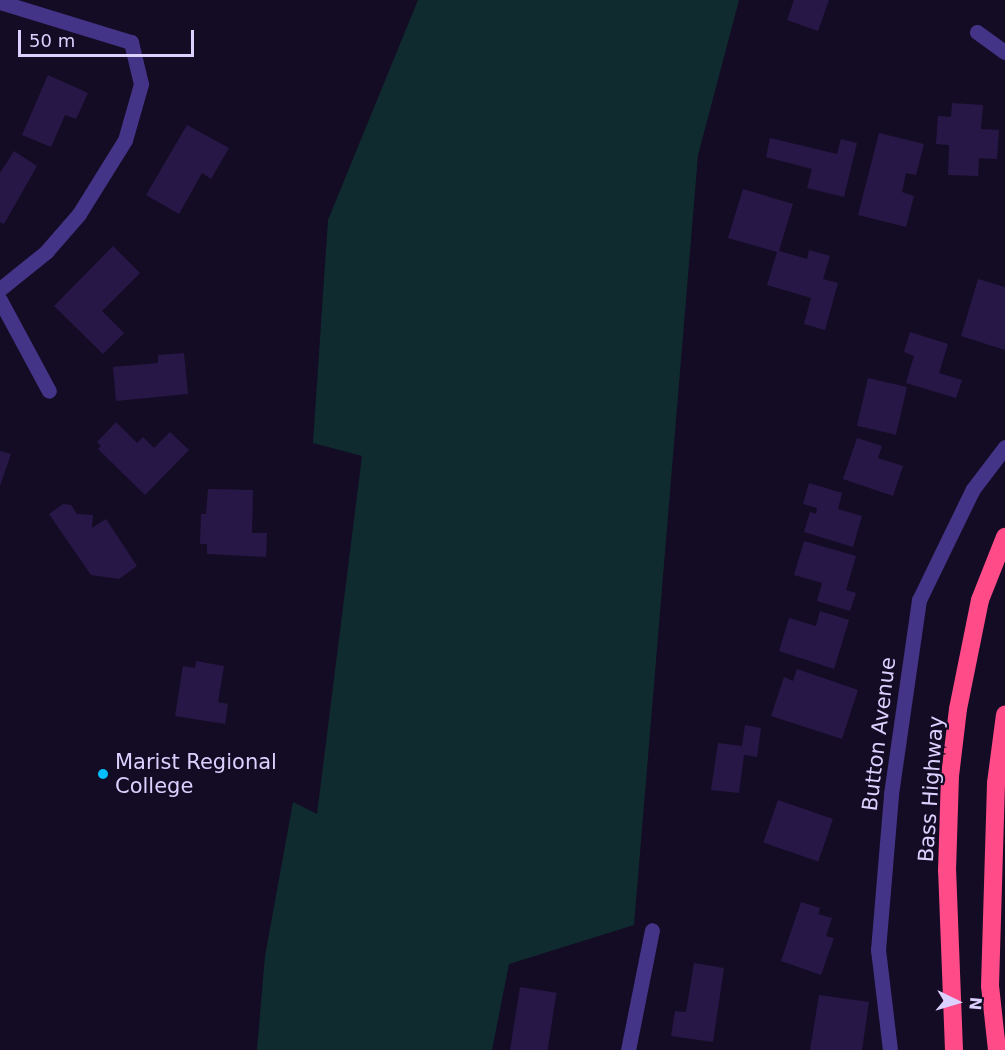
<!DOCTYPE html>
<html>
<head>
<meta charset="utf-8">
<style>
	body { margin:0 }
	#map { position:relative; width:1005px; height:1050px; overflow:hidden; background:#140c24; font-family:"DejaVu Sans",sans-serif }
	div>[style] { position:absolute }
	.green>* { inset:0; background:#0f2b2f }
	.building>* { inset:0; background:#271747; transform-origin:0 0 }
	.minor>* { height:15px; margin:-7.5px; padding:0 7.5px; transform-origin:7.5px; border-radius:7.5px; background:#433487 }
	.highway>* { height:18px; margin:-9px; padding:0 9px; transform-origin:9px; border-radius:9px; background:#ff4b88 }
	.dots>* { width:16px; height:16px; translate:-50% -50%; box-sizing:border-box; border:3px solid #140c24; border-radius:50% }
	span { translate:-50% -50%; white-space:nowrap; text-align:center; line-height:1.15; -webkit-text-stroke:4.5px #140c24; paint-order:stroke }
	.street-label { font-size:21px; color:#dcd0ff }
	.poi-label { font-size:21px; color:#dcd0ff }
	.left { translate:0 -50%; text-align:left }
	.north { position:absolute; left:927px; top:972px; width:60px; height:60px; -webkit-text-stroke:4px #140c24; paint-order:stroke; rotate:95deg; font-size:16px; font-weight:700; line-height:24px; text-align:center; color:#dcd0ff }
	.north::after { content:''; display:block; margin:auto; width:21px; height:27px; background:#dcd0ff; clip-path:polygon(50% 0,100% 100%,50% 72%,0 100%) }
	.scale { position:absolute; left:18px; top:30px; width:176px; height:27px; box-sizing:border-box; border:3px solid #dcd0ff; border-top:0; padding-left:8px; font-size:18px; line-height:21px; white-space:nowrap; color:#dcd0ff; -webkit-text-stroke:4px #140c24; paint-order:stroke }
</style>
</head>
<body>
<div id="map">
	<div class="green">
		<i style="clip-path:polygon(418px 0,739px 0,698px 155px,634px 925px,509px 964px,492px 1050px,257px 1050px,265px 956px,293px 802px,317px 814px,362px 456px,313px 443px,328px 220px)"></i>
	</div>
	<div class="building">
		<i style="clip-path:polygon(794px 0,829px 0,818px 31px,787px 20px)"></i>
		<i style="clip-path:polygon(48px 75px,88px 93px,76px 119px,65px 115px,51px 147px,22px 135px)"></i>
		<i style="clip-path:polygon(952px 103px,983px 105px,981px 129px,999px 130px,997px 159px,979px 158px,978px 176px,948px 175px,949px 145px,936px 144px,938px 116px,951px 117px)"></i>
		<i style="clip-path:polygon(187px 125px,229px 148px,211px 179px,202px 173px,179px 214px,146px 195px)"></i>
		<i style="clip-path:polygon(879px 133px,924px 144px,916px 175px,906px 173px,902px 192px,914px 196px,906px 227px,858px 215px)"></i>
		<i style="clip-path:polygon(770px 138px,837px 154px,841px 139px,857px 143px,844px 197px,807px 188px,812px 169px,766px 157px)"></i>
		<i style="clip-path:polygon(14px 151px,37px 166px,4px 224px,0 222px,0 173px)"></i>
		<i style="clip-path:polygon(743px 189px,793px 204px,779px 251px,807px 259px,809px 250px,830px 256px,823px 279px,838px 283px,825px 330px,804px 324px,811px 298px,767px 285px,777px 252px,728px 238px)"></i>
		<i style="clip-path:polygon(113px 246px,140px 273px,102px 311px,124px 333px,103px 354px,54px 306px)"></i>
		<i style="clip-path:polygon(978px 279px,1005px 287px,1005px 350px,961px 336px)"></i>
		<i style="clip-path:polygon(910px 332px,948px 344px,939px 373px,962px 380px,956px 398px,906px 383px,914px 356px,904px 352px)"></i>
		<i style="clip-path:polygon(184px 353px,188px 394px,116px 401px,113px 367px,158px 363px,158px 355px)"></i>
		<i style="left:868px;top:378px;width:40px;height:49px;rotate:13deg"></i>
		<i style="clip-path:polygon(116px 422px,137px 443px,143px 437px,154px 448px,170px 432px,189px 450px,145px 495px,98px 449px,101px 446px,97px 442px)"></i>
		<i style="clip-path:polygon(857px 438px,882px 446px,878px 458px,903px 466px,893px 496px,843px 479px)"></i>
		<i style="clip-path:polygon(0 451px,11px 454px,0 486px)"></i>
		<i style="clip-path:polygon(809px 483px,842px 493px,838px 509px,862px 516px,853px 547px,804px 532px,810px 512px,816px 514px,817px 508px,803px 504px)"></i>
		<i style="clip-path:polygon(208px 489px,253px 490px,252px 533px,267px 533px,266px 557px,207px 554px,207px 544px,200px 544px,201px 514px,206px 514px)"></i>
		<i style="clip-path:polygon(63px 504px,71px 505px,77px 514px,93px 515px,92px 528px,106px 519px,137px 566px,119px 579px,91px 575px,49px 514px)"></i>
		<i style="clip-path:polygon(804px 541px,856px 556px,846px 590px,856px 593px,850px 611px,817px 601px,822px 583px,794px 575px)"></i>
		<i style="clip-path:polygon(820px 611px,849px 620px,834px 669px,779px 651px,789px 618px,816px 626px)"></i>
		<i style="clip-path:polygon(196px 661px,224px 666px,218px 702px,228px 704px,225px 724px,175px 716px,183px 666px,195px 668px)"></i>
		<i style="clip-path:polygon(797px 669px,858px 690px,842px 739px,771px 716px,784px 677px,793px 681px)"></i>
		<i style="clip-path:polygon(745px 725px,761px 728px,757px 757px,744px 755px,739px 793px,711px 790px,718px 743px,742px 746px)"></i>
		<i style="left:778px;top:800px;width:58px;height:45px;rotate:19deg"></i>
		<i style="clip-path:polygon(801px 902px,820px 908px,818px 914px,832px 918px,826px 936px,834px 938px,821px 975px,781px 961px)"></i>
		<i style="clip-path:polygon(694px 963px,724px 968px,713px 1042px,671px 1036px,675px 1011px,686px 1012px)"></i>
		<i style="left:520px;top:987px;width:37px;height:64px;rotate:9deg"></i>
		<i style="clip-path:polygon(819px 995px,869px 1002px,862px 1050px,810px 1050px)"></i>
	</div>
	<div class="minor">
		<i style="left:0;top:2px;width:137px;rotate:17deg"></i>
		<i style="left:131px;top:42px;width:43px;rotate:76.6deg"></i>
		<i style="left:141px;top:84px;width:58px;rotate:105.9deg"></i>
		<i style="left:125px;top:140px;width:87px;rotate:121.9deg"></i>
		<i style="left:79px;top:214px;width:50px;rotate:131deg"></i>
		<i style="left:46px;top:252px;width:59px;rotate:141.2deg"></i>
		<i style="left:977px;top:32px;width:34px;rotate:36deg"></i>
		<i style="left:0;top:300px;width:103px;rotate:61.7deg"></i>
		<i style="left:628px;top:1050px;width:122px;rotate:-78.7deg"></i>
		<i style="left:890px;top:1050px;width:101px;rotate:-96.8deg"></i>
		<i style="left:878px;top:950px;width:157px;rotate:-85.2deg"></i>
		<i style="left:891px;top:794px;width:196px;rotate:-81.8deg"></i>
		<i style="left:919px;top:600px;width:123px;rotate:-64.1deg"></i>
		<i style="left:973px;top:489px;width:53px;rotate:-52.7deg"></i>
	</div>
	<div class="highway">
		<i style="left:954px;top:1050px;width:179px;rotate:-92.2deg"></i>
		<i style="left:947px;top:871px;width:95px;rotate:-88.2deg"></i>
		<i style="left:950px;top:776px;width:67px;rotate:-83.2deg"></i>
		<i style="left:958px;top:709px;width:111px;rotate:-78.6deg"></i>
		<i style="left:980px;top:600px;width:68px;rotate:-68.4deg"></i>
		<i style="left:997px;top:1050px;width:64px;rotate:-96.2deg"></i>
		<i style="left:990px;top:986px;width:203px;rotate:-88.3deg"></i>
		<i style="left:996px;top:783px;width:69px;rotate:-82.5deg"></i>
	</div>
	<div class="dots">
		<i style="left:103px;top:774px;background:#00befb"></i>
	</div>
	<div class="street-label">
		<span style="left:879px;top:734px;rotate:-83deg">Button Avenue</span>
		<span style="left:931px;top:789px;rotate:-86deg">Bass Highway</span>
	</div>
	<div class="poi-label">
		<span class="left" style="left:115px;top:774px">Marist Regional<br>College</span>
	</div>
	<div class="north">N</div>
	<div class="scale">50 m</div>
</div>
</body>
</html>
